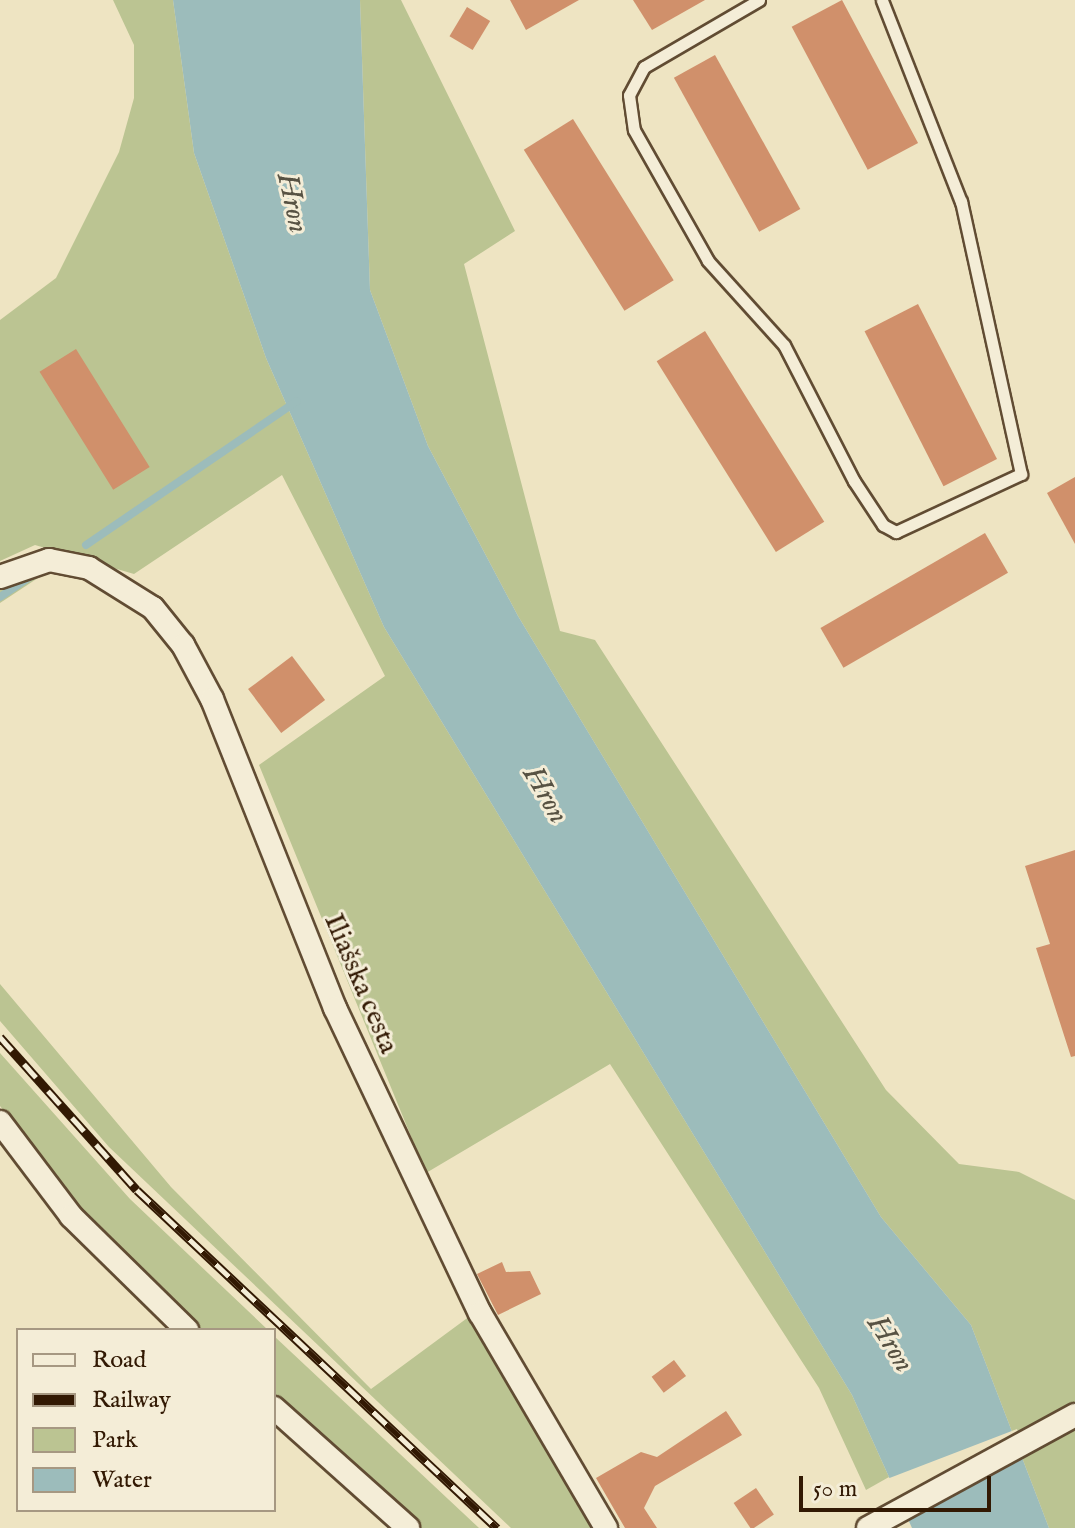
<!DOCTYPE html>
<html>
<head>
<meta charset="utf-8">
<style>
	body { margin:0 }
	#map { position:relative; width:1075px; height:1528px; overflow:hidden; background:#eee4c2; font-family:"IM FELL English",serif }
	div>[style] { position:absolute }
	.green>* { inset:0; background:#bbc492 }
	.water>* { inset:0; background:#9cbcbb }
	.pier>* { inset:0; background:#eee4c2; transform-origin:0 0 }
	.stream>* { height:8px; margin:-4px; padding:0 4px; transform-origin:4px; border-radius:4px; background:#9cbcbb }
	.building>* { inset:0; background:#d0906b; transform-origin:0 0 }
	.roads { filter:drop-shadow(2px 0 #614c33) drop-shadow(-2px 0 #614c33) drop-shadow(0 2px #614c33) drop-shadow(0 -2px #614c33) }
	.lane>* { height:11px; margin:-5.5px; padding:0 5.5px; transform-origin:5.5px; border-radius:5.5px; background:#f4edd7 }
	.street>* { height:22px; margin:-11px; padding:0 11px; transform-origin:11px; border-radius:11px; background:#f4edd7 }
	.rail>* { height:9px; margin-top:-4.5px; transform-origin:0; background:repeating-linear-gradient(90deg,#f4edd7 0 18px,#321903 0 36px); box-sizing:border-box; border-block:2px solid #321903 }
	span { translate:-50% -50%; white-space:nowrap; text-align:center; line-height:1.15; -webkit-text-stroke:6px #f4edd7; paint-order:stroke }
	.street-label { font-size:28px; color:#321903 }
	.water-label { font-size:30px; color:#575243; font-style:italic }
	.legend { position:absolute; left:16px; top:1328px; width:260px; height:184px; box-sizing:border-box; background:#f4edd7; border:2px solid #a69882; margin:0; padding:10px 14px; list-style:none; font-size:24px; color:#321903 }
	.legend li { display:flex; align-items:center; gap:16px; height:40px }
	.legend b { width:40px; border:2px solid #a69882 }
	.scale { position:absolute; left:799px; top:1476px; width:192px; height:36px; box-sizing:border-box; border:4px solid #321903; border-top:0; padding-left:10px; font-size:24px; line-height:28px; white-space:nowrap; color:#321903; -webkit-text-stroke:6px #f4edd7; paint-order:stroke }
</style>
</head>
<body>
<div id="map">
	<div class="green">
		<i style="clip-path:polygon(113px 0,173px 0,194px 153px,266px 358px,384px 627px,852px 1395px,889px 1477px,866px 1490px,819px 1388px,610px 1064px,426px 1173px,259px 765px,385px 676px,282px 475px,134px 574px,35px 545px,0 561px,0 320px,56px 278px,119px 152px,134px 98px,134px 45px)"></i>
		<i style="clip-path:polygon(360px 0,401px 0,515px 231px,464px 264px,560px 631px,595px 640px,886px 1090px,959px 1164px,1019px 1172px,1075px 1200px,1075px 1528px,1049px 1528px,971px 1325px,881px 1217px,518px 616px,428px 446px,370px 290px)"></i>
		<i style="clip-path:polygon(40px 570px,44px 574px,0 603px,0 590px)"></i>
		<i style="clip-path:polygon(0 984px,171px 1187px,371px 1389px,470px 1316px,593px 1528px,511px 1528px,109px 1147px,0 1021px)"></i>
		<i style="clip-path:polygon(0 1053px,130px 1199px,268px 1330px,200px 1330px,101px 1236px,0 1106px)"></i>
		<i style="clip-path:polygon(274px 1336px,479px 1528px,420px 1528px,274px 1396px)"></i>
	</div>
	<div class="water">
		<i style="clip-path:polygon(173px 0,360px 0,370px 290px,428px 446px,518px 616px,881px 1217px,971px 1325px,1049px 1528px,912px 1528px,852px 1395px,384px 627px,266px 358px,194px 153px)"></i>
	</div>
	<div class="pier">
		<i style="left:1017px;top:1429px;width:26px;height:140px;rotate:69deg"></i>
	</div>
	<div class="stream">
		<i style="left:86px;top:545px;width:255px;rotate:-34.3deg"></i>
		<i style="left:0;top:597px;width:40px;rotate:-34deg"></i>
	</div>
	<div class="building">
		<i style="clip-path:polygon(510px 0,579px 0,526px 30px)"></i>
		<i style="clip-path:polygon(633px 0,705px 0,652px 30px)"></i>
		<i style="left:842px;top:0;width:162px;height:57px;rotate:62deg"></i>
		<i style="left:467px;top:7px;width:27px;height:34px;rotate:31deg"></i>
		<i style="left:715px;top:55px;width:176px;height:47px;rotate:61deg"></i>
		<i style="left:573px;top:119px;width:190px;height:58px;rotate:58deg"></i>
		<i style="left:918px;top:304px;width:174px;height:60px;rotate:63deg"></i>
		<i style="left:705px;top:331px;width:225px;height:57px;rotate:58deg"></i>
		<i style="left:76px;top:349px;width:139px;height:43px;rotate:58deg"></i>
		<i style="clip-path:polygon(1075px 477px,1075px 544px,1047px 493px)"></i>
		<i style="left:985px;top:533px;width:46px;height:190px;rotate:60deg"></i>
		<i style="left:292px;top:656px;width:55px;height:55px;rotate:53deg"></i>
		<i style="clip-path:polygon(1075px 850px,1075px 1056px,1071px 1057px,1036px 948px,1050px 944px,1025px 866px)"></i>
		<i style="clip-path:polygon(502px 1262px,506px 1272px,530px 1271px,541px 1294px,498px 1315px,477px 1274px)"></i>
		<i style="left:674px;top:1360px;width:20px;height:28px;rotate:53deg"></i>
		<i style="clip-path:polygon(726px 1411px,742px 1435px,655px 1486px,644px 1508px,657px 1528px,625px 1528px,596px 1478px,641px 1452px,657px 1457px)"></i>
		<i style="left:756px;top:1488px;width:32px;height:27px;rotate:56deg"></i>
	</div>
	<div class="roads">
		<div class="lane">
			<i style="left:759px;top:0;width:133px;rotate:149.8deg"></i>
			<i style="left:644px;top:67px;width:32px;rotate:118deg"></i>
			<i style="left:629px;top:95px;width:35px;rotate:82deg"></i>
			<i style="left:634px;top:130px;width:150px;rotate:60.5deg"></i>
			<i style="left:708px;top:261px;width:113px;rotate:47.9deg"></i>
			<i style="left:784px;top:345px;width:153px;rotate:62.8deg"></i>
			<i style="left:854px;top:481px;width:53px;rotate:56.6deg"></i>
			<i style="left:883px;top:525px;width:15px;rotate:28deg"></i>
			<i style="left:896px;top:532px;width:138px;rotate:-24.9deg"></i>
			<i style="left:1021px;top:474px;width:279px;rotate:-102.4deg"></i>
			<i style="left:961px;top:202px;width:217px;rotate:-111.4deg"></i>
		</div>
		<div class="street">
			<i style="left:0;top:577px;width:52px;rotate:-19.1deg"></i>
			<i style="left:49px;top:560px;width:41px;rotate:11.3deg"></i>
			<i style="left:89px;top:568px;width:75px;rotate:32deg"></i>
			<i style="left:153px;top:608px;width:48px;rotate:51deg"></i>
			<i style="left:183px;top:645px;width:61px;rotate:61.8deg"></i>
			<i style="left:212px;top:699px;width:333px;rotate:68.3deg"></i>
			<i style="left:335px;top:1008px;width:338px;rotate:64.6deg"></i>
			<i style="left:480px;top:1313px;width:249px;rotate:59.6deg"></i>
			<i style="left:0;top:1122px;width:118px;rotate:52.9deg"></i>
			<i style="left:71px;top:1216px;width:163px;rotate:44.5deg"></i>
			<i style="left:274px;top:1408px;width:180px;rotate:41.8deg"></i>
			<i style="left:868px;top:1528px;width:236px;rotate:-28.6deg"></i>
		</div>
	</div>
	<div class="rail">
		<i style="left:0;top:1037px;width:205px;rotate:48.2deg"></i>
		<i style="left:137px;top:1190px;width:494px;rotate:43.2deg"></i>
	</div>
	<div class="street-label">
		<span style="left:360px;top:984px;rotate:67deg">Iliašska cesta</span>
	</div>
	<div class="water-label">
		<span style="left:292px;top:203px;rotate:78deg">Hron</span>
		<span style="left:545px;top:795px;rotate:60deg">Hron</span>
		<span style="left:890px;top:1344px;rotate:58deg">Hron</span>
	</div>
	<ul class="legend">
	<li><b style="height:10px;background:#f4edd7"></b>Road</li>
	<li><b style="height:10px;background:#321903"></b>Railway</li>
	<li><b style="height:22px;background:#bbc492"></b>Park</li>
	<li><b style="height:22px;background:#9cbcbb"></b>Water</li>
	</ul>
	<div class="scale">50 m</div>
</div>
</body>
</html>
